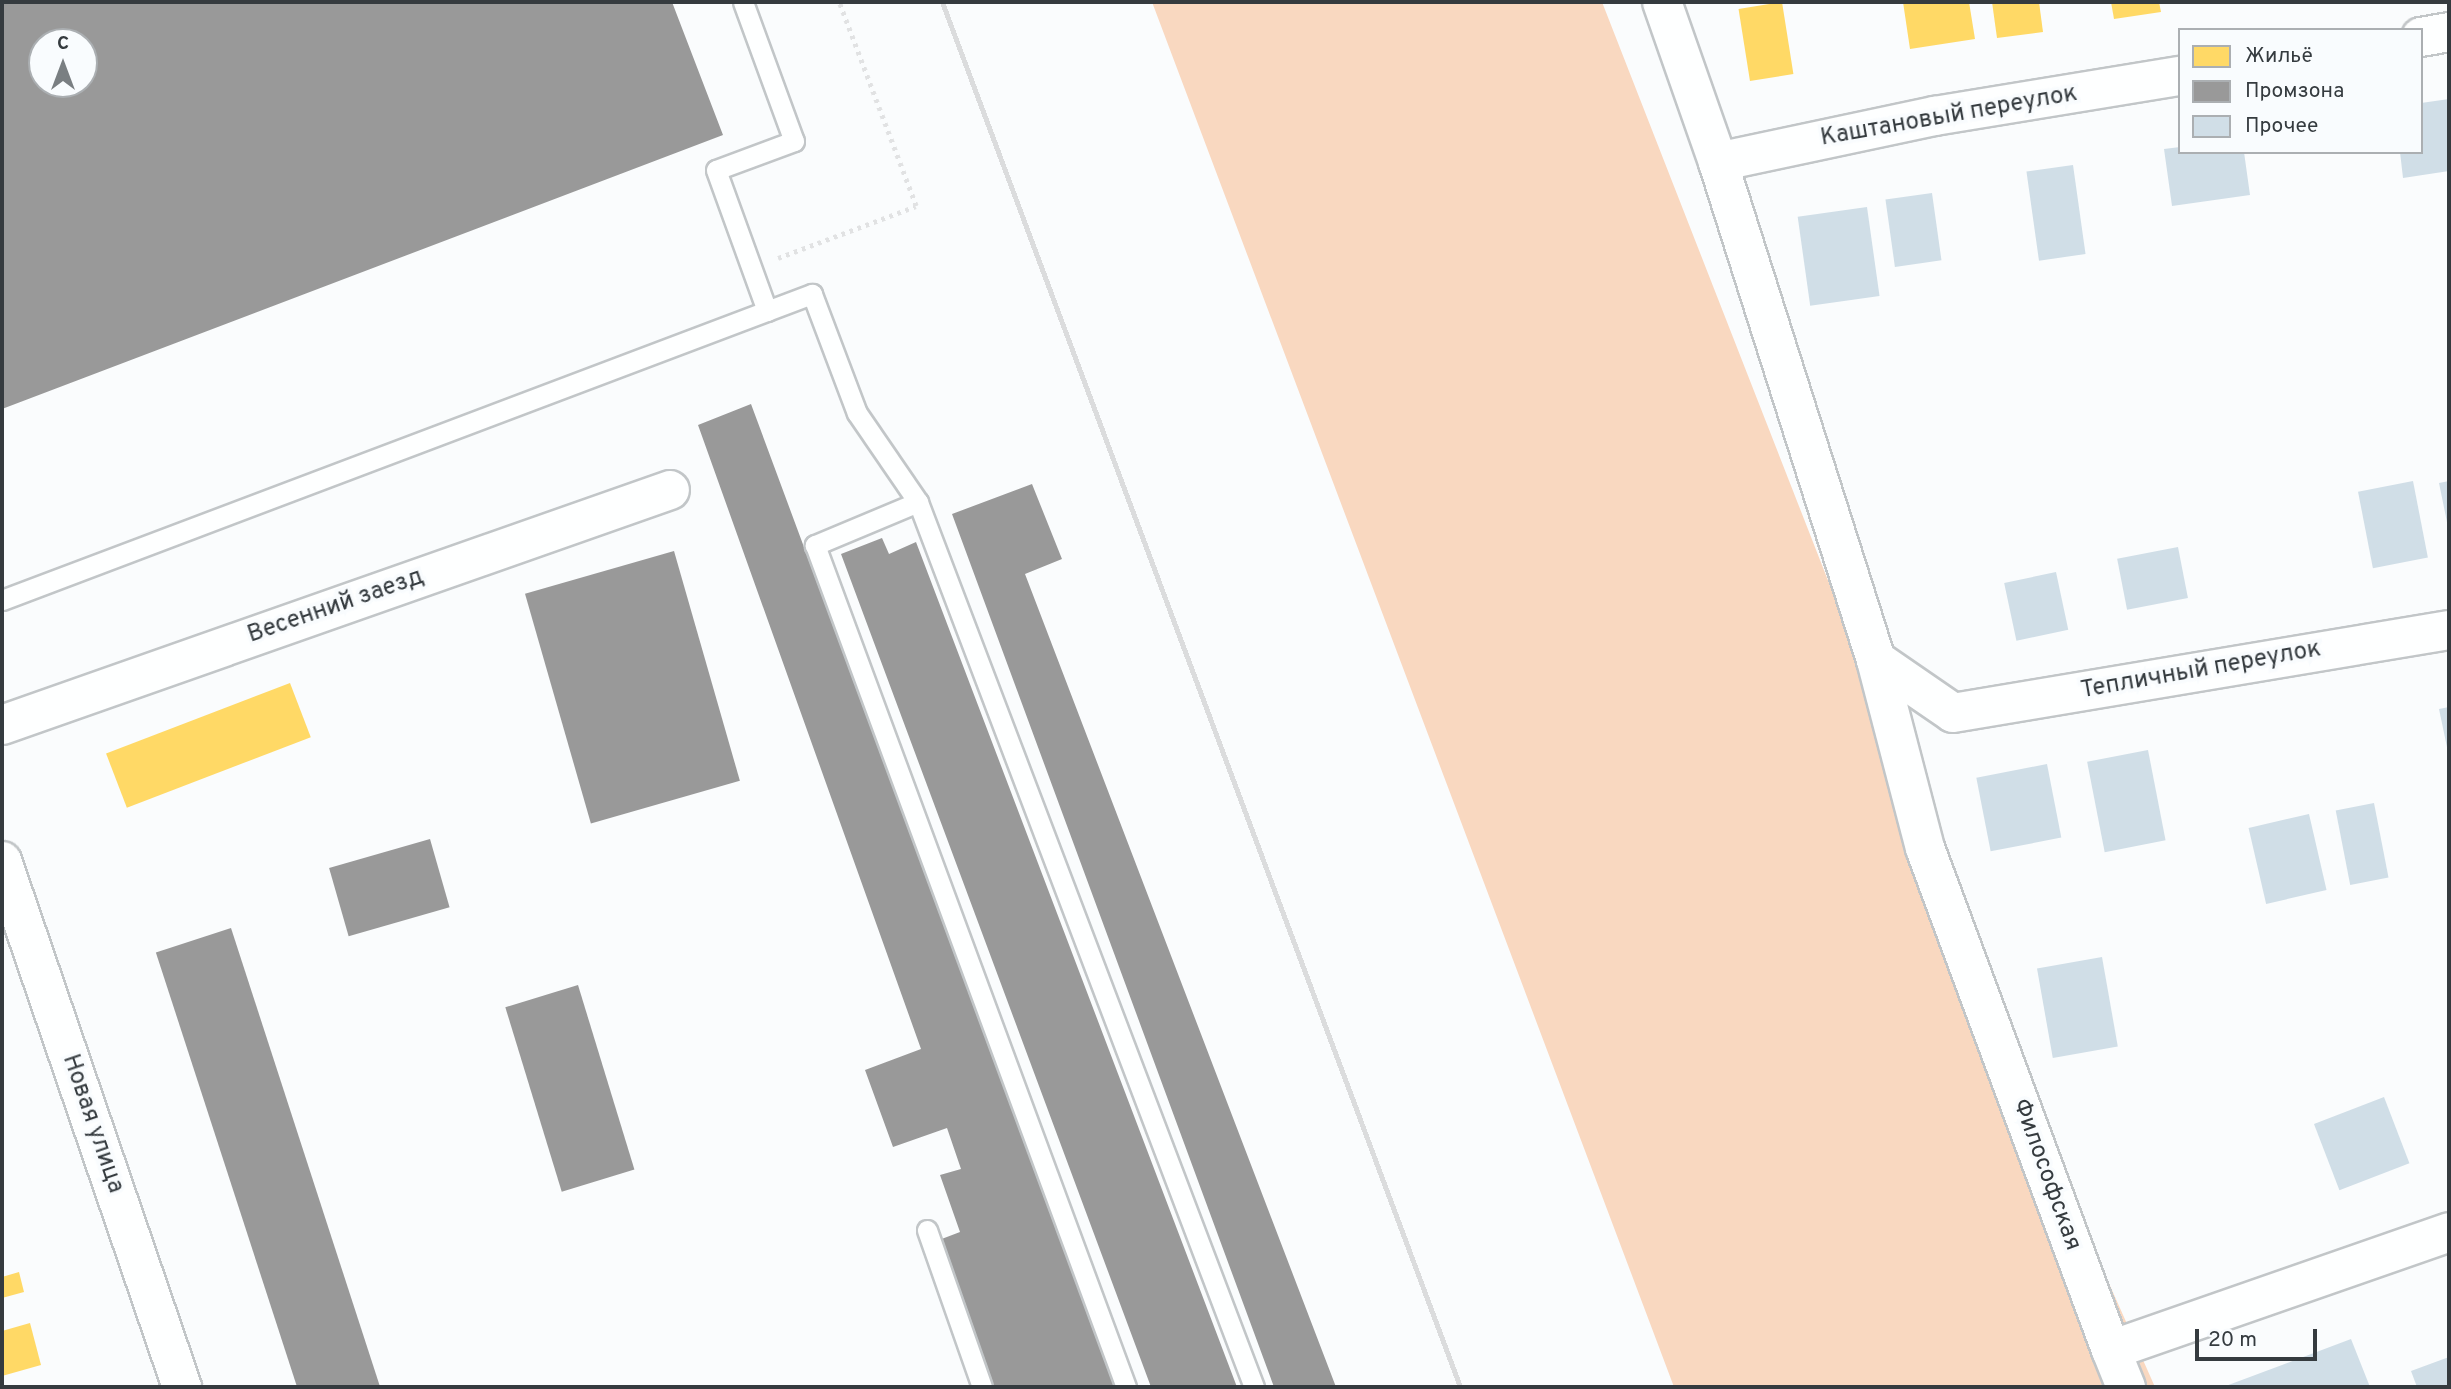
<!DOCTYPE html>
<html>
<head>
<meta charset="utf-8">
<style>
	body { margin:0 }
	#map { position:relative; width:2451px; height:1389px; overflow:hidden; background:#fafcfd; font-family:Overpass,sans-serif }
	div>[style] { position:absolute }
	.forest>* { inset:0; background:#f9d8c0 }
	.homes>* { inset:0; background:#ffd966; transform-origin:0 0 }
	.industry>* { inset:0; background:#999; transform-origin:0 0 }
	.building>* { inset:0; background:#d0dee7; transform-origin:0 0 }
	.path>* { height:4.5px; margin-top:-2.25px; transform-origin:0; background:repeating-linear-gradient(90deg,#e1e2e3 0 3.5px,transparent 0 8.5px) }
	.roads { filter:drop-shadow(2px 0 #c2c6c8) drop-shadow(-2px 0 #c2c6c8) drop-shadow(0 2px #c2c6c8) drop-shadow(0 -2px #c2c6c8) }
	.lane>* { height:19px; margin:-9.5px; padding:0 9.5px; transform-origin:9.5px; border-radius:9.5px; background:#feffff }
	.street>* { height:38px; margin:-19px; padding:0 19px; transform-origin:19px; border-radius:19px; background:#feffff }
	.rail>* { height:5px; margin:-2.5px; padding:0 2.5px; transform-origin:2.5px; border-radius:2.5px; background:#dbdcdd }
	span { translate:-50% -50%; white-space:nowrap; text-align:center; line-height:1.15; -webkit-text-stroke:7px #f9fcfe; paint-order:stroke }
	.street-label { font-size:24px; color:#353b3f }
	.frame { position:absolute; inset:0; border:4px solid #353b3f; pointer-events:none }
	.legend { position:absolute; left:2178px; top:28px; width:245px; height:126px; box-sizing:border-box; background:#f9fcfe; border:2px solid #abafb2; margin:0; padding:9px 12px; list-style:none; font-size:21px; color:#353b3f }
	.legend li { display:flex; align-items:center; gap:14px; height:35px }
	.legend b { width:35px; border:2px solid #abafb2 }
	.north { position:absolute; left:28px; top:28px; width:70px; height:70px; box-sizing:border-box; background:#f9fcfe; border:2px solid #abafb2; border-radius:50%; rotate:0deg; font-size:19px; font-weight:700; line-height:28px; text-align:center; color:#353b3f }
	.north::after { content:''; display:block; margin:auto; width:24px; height:32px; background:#7a7f82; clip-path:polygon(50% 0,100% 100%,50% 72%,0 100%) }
	.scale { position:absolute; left:2195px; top:1329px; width:122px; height:32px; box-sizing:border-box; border:4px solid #353b3f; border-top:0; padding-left:9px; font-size:21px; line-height:24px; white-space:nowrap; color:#353b3f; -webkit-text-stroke:5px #f9fcfe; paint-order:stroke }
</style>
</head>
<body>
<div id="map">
	<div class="forest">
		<i style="clip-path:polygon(1152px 2px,1602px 2px,2056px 1164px,2155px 1387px,1674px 1387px)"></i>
	</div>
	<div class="homes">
		<i style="left:1782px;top:2px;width:73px;height:44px;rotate:81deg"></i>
		<i style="clip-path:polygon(1903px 2px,1969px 2px,1975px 39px,1910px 49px)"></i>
		<i style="clip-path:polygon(1992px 2px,2039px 2px,2043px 32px,1997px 38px)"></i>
		<i style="clip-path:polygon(2111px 2px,2159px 2px,2161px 12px,2114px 19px)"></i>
		<i style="left:290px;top:683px;width:58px;height:197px;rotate:69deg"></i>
		<i style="clip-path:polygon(19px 1272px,24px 1292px,2px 1298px,2px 1277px)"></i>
		<i style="clip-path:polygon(30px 1323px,41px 1365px,2px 1376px,2px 1331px)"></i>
	</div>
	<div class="industry">
		<i style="clip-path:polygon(evenodd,2px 2px,672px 2px,723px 135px,2px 409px,2px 2px,42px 42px,84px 42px,84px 84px,42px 84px,42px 42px)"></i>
		<i style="clip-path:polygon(751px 404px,1115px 1387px,993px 1387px,939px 1240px,960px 1232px,940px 1175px,961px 1169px,947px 1128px,893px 1147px,865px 1070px,921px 1049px,698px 425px)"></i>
		<i style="clip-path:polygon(1032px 484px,1062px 559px,1025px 574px,1336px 1387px,1274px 1387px,952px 514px)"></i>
		<i style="clip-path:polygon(882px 538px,889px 554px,916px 542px,1237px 1387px,1151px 1387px,841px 554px)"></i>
		<i style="left:674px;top:551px;width:239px;height:155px;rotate:74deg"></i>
		<i style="left:430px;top:839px;width:71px;height:105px;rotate:74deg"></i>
		<i style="left:231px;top:928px;width:481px;height:79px;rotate:72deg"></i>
		<i style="left:578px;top:985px;width:193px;height:76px;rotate:73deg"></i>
	</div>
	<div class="building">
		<i style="clip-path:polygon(2449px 99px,2449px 171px,2403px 178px,2400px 152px,2421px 152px,2421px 103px)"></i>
		<i style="clip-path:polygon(2180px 147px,2180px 152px,2244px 152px,2250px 195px,2172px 206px,2164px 149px)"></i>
		<i style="left:2073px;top:165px;width:90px;height:47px;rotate:82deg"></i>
		<i style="left:1932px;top:193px;width:68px;height:47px;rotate:82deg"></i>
		<i style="left:1867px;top:207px;width:90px;height:70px;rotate:82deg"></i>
		<i style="left:2413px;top:481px;width:78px;height:56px;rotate:79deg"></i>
		<i style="clip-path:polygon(2449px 481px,2449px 527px,2448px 527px,2439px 483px)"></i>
		<i style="left:2178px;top:547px;width:52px;height:62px;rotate:79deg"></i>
		<i style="left:2056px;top:572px;width:59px;height:53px;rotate:78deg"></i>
		<i style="clip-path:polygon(2449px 707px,2449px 752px,2448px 752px,2439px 709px)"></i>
		<i style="left:2148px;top:750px;width:92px;height:62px;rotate:79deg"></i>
		<i style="left:2047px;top:764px;width:75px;height:72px;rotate:79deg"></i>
		<i style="left:2374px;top:803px;width:76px;height:39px;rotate:79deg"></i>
		<i style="left:2309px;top:814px;width:78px;height:62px;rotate:77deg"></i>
		<i style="left:2102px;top:957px;width:91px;height:66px;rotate:80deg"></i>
		<i style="left:2384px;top:1097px;width:71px;height:75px;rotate:69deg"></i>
		<i style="clip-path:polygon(2351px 1339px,2370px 1387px,2223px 1387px)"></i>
		<i style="clip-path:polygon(2449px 1357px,2449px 1387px,2417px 1387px,2411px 1371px)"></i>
	</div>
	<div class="path">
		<i style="left:778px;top:258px;width:147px;rotate:-20.6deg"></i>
		<i style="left:916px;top:206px;width:218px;rotate:-110.7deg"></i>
	</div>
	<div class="roads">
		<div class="lane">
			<i style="left:743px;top:2px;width:148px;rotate:69.9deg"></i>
			<i style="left:794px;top:141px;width:83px;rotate:159.6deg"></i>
			<i style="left:716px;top:170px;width:150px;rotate:70.1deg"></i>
			<i style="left:918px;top:502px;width:112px;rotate:157.3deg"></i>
			<i style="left:815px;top:545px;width:898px;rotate:69.73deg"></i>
			<i style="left:2px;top:600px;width:866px;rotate:-20.7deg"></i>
			<i style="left:812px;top:294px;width:127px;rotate:69.3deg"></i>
			<i style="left:857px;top:413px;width:108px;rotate:55.6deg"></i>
			<i style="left:918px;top:502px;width:947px;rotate:69.21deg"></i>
			<i style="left:927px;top:1230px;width:166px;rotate:70.7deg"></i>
		</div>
		<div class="street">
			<i style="left:1662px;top:2px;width:170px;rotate:70.7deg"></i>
			<i style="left:1718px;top:162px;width:522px;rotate:72.4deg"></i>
			<i style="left:1876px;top:660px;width:93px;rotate:34.5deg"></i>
			<i style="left:1953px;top:713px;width:503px;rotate:-9.5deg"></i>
			<i style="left:2421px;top:37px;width:28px;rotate:-10deg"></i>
			<i style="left:1718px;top:162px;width:222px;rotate:-12deg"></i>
			<i style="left:1935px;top:116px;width:248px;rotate:-9.3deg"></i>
			<i style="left:1876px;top:660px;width:194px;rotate:75.4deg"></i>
			<i style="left:1925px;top:848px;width:535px;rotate:69.67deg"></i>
			<i style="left:2111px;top:1350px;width:358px;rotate:-19.2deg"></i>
			<i style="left:2px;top:725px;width:708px;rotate:-19.38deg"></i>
			<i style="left:2px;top:861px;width:556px;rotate:71.11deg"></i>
			<i style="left:2111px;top:1350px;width:40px;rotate:68deg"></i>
		</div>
	</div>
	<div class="rail">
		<i style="left:942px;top:2px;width:1479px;rotate:69.49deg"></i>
	</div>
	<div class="street-label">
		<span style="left:1949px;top:117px;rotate:-10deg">Каштановый переулок</span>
		<span style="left:336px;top:607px;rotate:-19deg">Весенний заезд</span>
		<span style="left:2201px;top:671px;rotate:-10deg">Тепличный переулок</span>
		<span style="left:92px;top:1124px;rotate:71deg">Новая улица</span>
		<span style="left:2046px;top:1175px;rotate:70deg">Философская</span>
	</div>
	<div class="frame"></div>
	<ul class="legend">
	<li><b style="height:19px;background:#ffd966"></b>Жильё</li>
	<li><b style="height:19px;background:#999"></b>Промзона</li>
	<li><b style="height:19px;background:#d0dee7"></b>Прочее</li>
	</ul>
	<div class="north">С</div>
	<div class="scale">20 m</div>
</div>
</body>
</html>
